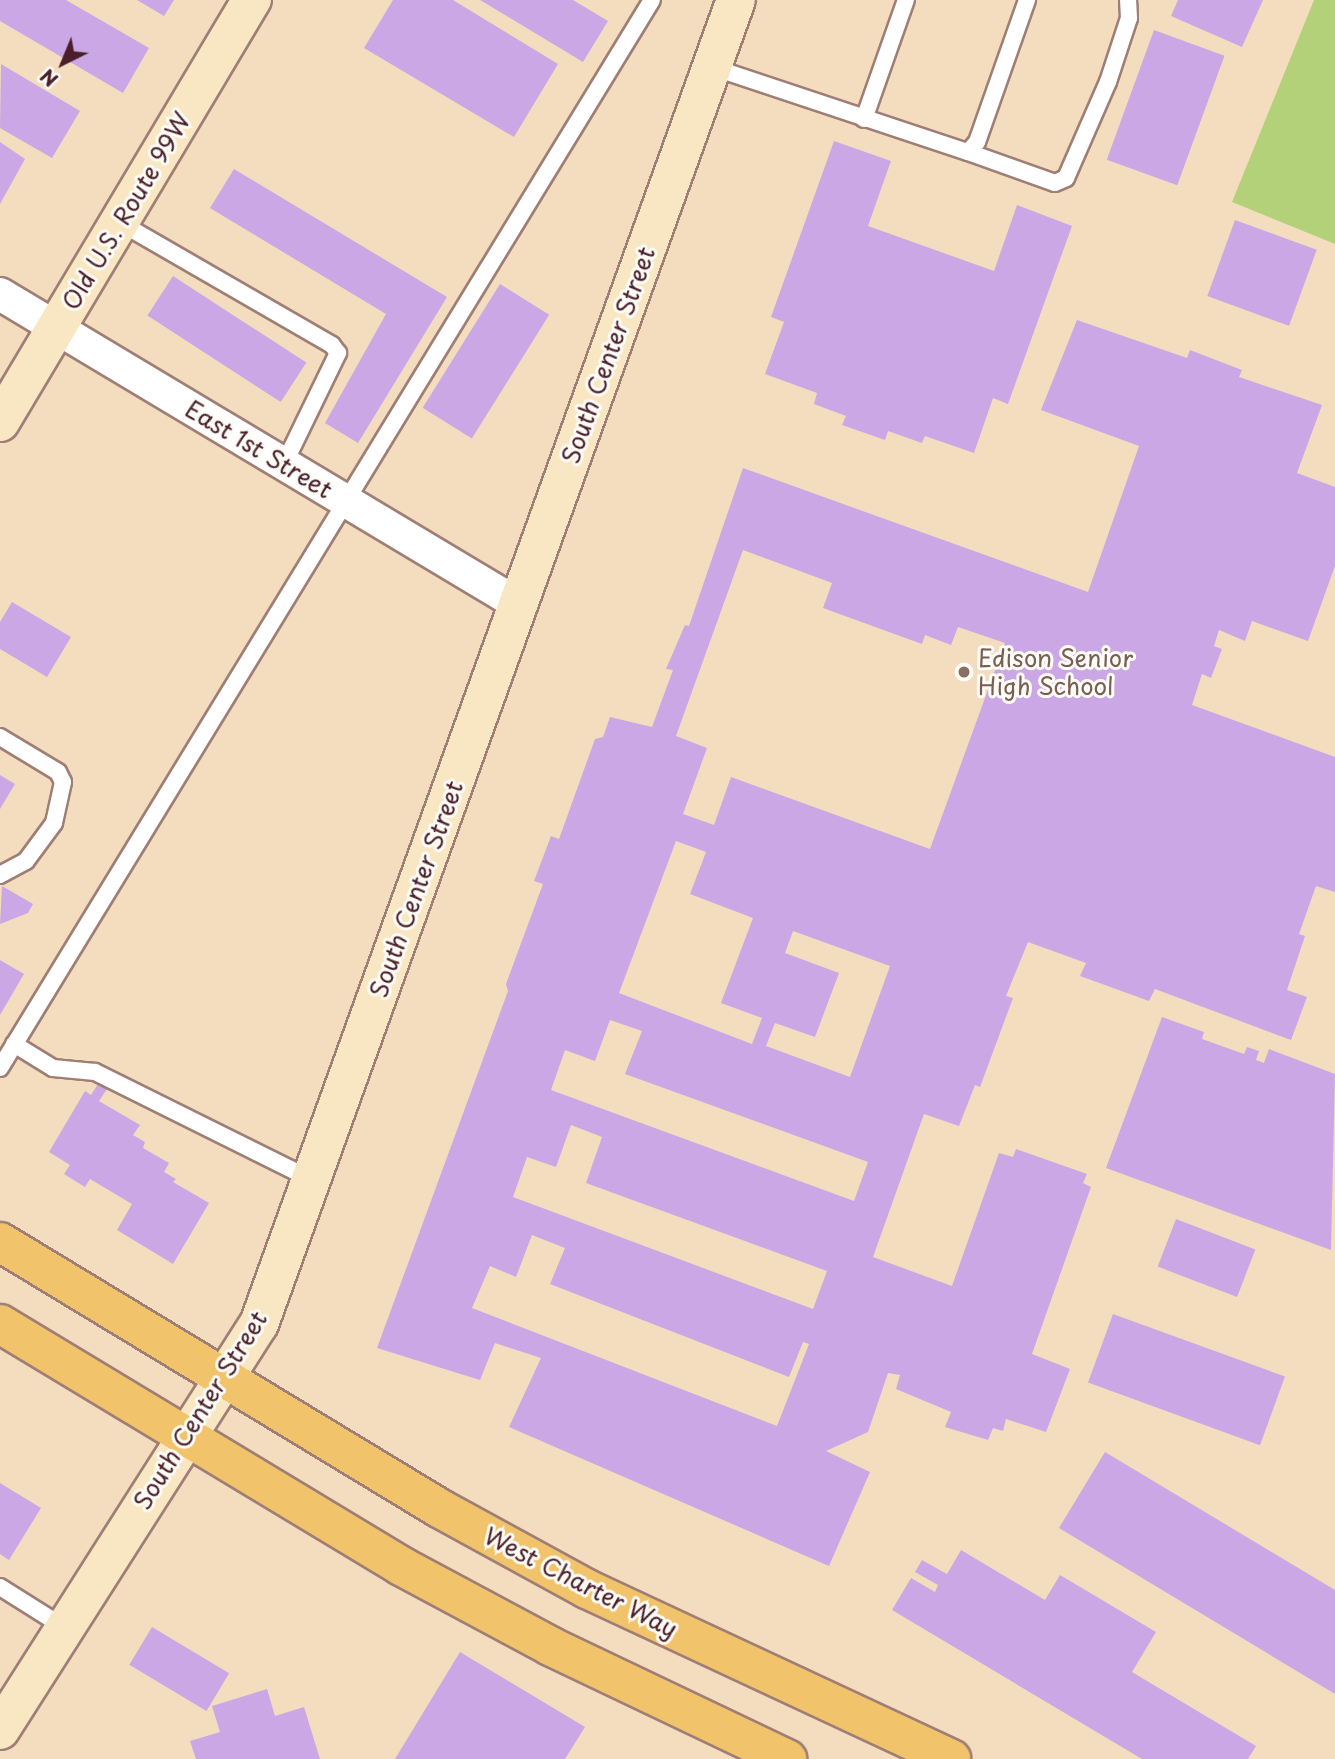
<!DOCTYPE html>
<html>
<head>
<meta charset="utf-8">
<style>
	body { margin:0 }
	#map { position:relative; width:1335px; height:1759px; overflow:hidden; background:#f4ddbf; font-family:"Playpen Sans",sans-serif }
	div>[style] { position:absolute }
	.green>* { inset:0; background:#b3d179 }
	.building>* { inset:0; background:#cba7e5; transform-origin:0 0 }
	.roads { filter:drop-shadow(2px 0 #9f7e75) drop-shadow(-2px 0 #9f7e75) drop-shadow(0 2px #9f7e75) drop-shadow(0 -2px #9f7e75) }
	.service>* { height:16px; margin:-8px; padding:0 8px; transform-origin:8px; border-radius:8px; background:#fff }
	.minor>* { height:32px; margin:-16px; padding:0 16px; transform-origin:16px; border-radius:16px; background:#fff }
	.secondary>* { height:38px; margin:-19px; padding:0 19px; transform-origin:19px; border-radius:19px; background:#f9e7c3 }
	.primary>* { height:38px; margin:-19px; padding:0 19px; transform-origin:19px; border-radius:19px; background:#f1c36a }
	.dots>* { width:19px; height:19px; translate:-50% -50%; box-sizing:border-box; border:4px solid #fdfcf7; border-radius:50% }
	span { translate:-50% -50%; white-space:nowrap; text-align:center; line-height:1.15; -webkit-text-stroke:6px #fdfcf7; paint-order:stroke }
	.street-label { font-size:24px; color:#4a1f2b }
	.education-label { font-size:24px; color:#785e54 }
	.left { translate:0 -50%; text-align:left }
	.north { position:absolute; left:28px; top:28px; width:70px; height:70px; -webkit-text-stroke:5px #fdfcf7; paint-order:stroke; rotate:223deg; font-size:19px; font-weight:700; line-height:28px; text-align:center; color:#4a1f2b }
	.north::after { content:''; display:block; margin:auto; width:24px; height:32px; background:#4a1f2b; clip-path:polygon(50% 0,100% 100%,50% 72%,0 100%) }
</style>
</head>
<body>
<div id="map">
	<div class="green">
		<i style="clip-path:polygon(1314px 0,1335px 0,1335px 244px,1232px 202px)"></i>
	</div>
	<div class="building">
		<i style="clip-path:polygon(0 0,66px 0,149px 48px,123px 93px,0 21px)"></i>
		<i style="clip-path:polygon(137px 0,174px 0,164px 16px)"></i>
		<i style="clip-path:polygon(393px 0,453px 0,558px 64px,514px 137px,364px 48px)"></i>
		<i style="clip-path:polygon(480px 0,573px 0,608px 21px,583px 62px)"></i>
		<i style="clip-path:polygon(1178px 0,1263px 0,1242px 47px,1171px 16px)"></i>
		<i style="left:1154px;top:30px;width:75px;height:138px;rotate:20deg"></i>
		<i style="clip-path:polygon(1px 64px,80px 111px,52px 158px,0 128px)"></i>
		<i style="clip-path:polygon(834px 141px,891px 161px,868px 226px,994px 271px,1017px 205px,1072px 226px,1008px 404px,993px 398px,974px 453px,925px 436px,922px 443px,888px 431px,885px 440px,842px 425px,846px 416px,814px 404px,817px 393px,765px 374px,784px 322px,771px 317px)"></i>
		<i style="clip-path:polygon(0 142px,25px 159px,0 204px)"></i>
		<i style="clip-path:polygon(234px 169px,447px 297px,358px 443px,325px 423px,386px 314px,210px 208px)"></i>
		<i style="left:1235px;top:220px;width:87px;height:81px;rotate:20deg"></i>
		<i style="left:173px;top:276px;width:159px;height:47px;rotate:33deg"></i>
		<i style="left:500px;top:284px;width:58px;height:146px;rotate:32deg"></i>
		<i style="clip-path:polygon(evenodd,1077px 320px,1187px 358px,1190px 350px,1242px 370px,1239px 377px,1322px 405px,1297px 473px,1335px 487px,1335px 566px,1308px 641px,1252px 621px,1245px 641px,1219px 630px,1214px 646px,1222px 649px,1211px 678px,1202px 674px,1192px 705px,1335px 757px,1335px 892px,1316px 886px,1299px 934px,1305px 936px,1287px 990px,1307px 997px,1291px 1040px,1155px 989px,1149px 1001px,1080px 976px,1086px 963px,1028px 942px,1006px 996px,1013px 998px,980px 1087px,975px 1085px,959px 1126px,924px 1114px,873px 1257px,952px 1286px,999px 1153px,1013px 1157px,1016px 1149px,1087px 1174px,1083px 1183px,1091px 1187px,1032px 1354px,1070px 1369px,1046px 1432px,1006px 1419px,1003px 1431px,993px 1428px,988px 1440px,945px 1427px,951px 1412px,896px 1389px,900px 1375px,888px 1373px,868px 1432px,826px 1451px,870px 1472px,829px 1566px,509px 1427px,541px 1358px,495px 1343px,480px 1380px,377px 1348px,508px 991px,506px 984px,543px 884px,534px 881px,551px 836px,559px 839px,595px 739px,603px 737px,610px 717px,652px 727px,673px 670px,666px 669px,685px 625px,689px 626px,743px 468px,1088px 592px,1139px 446px,1041px 410px,1077px 320px,743px 550px,832px 583px,823px 608px,922px 644px,925px 635px,951px 645px,958px 627px,1005px 643px,930px 849px,731px 777px,714px 825px,683px 814px,707px 748px,676px 736px,743px 550px,1077px 320px,676px 841px,706px 852px,690px 894px,753px 918px,721px 1003px,762px 1018px,752px 1044px,619px 993px,676px 841px,1077px 320px,793px 931px,890px 966px,850px 1077px,766px 1046px,775px 1023px,815px 1037px,839px 973px,785px 953px,793px 931px,1077px 320px,610px 1020px,642px 1031px,625px 1074px,868px 1162px,854px 1201px,551px 1090px,565px 1050px,595px 1061px,610px 1020px,1077px 320px,571px 1125px,602px 1137px,586px 1183px,827px 1271px,813px 1309px,513px 1197px,527px 1157px,556px 1167px,571px 1125px,1077px 320px,532px 1235px,565px 1248px,550px 1284px,789px 1377px,803px 1342px,809px 1344px,777px 1426px,472px 1308px,490px 1266px,516px 1277px,532px 1235px)"></i>
		<i style="clip-path:polygon(12px 602px,71px 637px,47px 677px,0 649px,0 622px)"></i>
		<i style="clip-path:polygon(0 775px,15px 784px,0 809px)"></i>
		<i style="clip-path:polygon(2px 886px,33px 904px,28px 913px,0 924px)"></i>
		<i style="clip-path:polygon(0 960px,24px 974px,0 1015px)"></i>
		<i style="clip-path:polygon(1162px 1017px,1204px 1032px,1202px 1039px,1244px 1054px,1247px 1047px,1259px 1051px,1256px 1060px,1264px 1063px,1269px 1049px,1335px 1074px,1331px 1250px,1106px 1168px)"></i>
		<i style="clip-path:polygon(98px 1084px,107px 1089px,99px 1101px,140px 1125px,133px 1135px,145px 1142px,143px 1148px,169px 1163px,164px 1172px,176px 1179px,173px 1182px,209px 1203px,173px 1264px,117px 1230px,132px 1204px,90px 1179px,85px 1187px,64px 1174px,70px 1165px,49px 1152px,85px 1091px,91px 1095px)"></i>
		<i style="left:1176px;top:1219px;width:85px;height:51px;rotate:21deg"></i>
		<i style="left:1113px;top:1314px;width:183px;height:73px;rotate:20deg"></i>
		<i style="clip-path:polygon(1105px 1452px,1335px 1590px,1335px 1694px,1059px 1528px)"></i>
		<i style="clip-path:polygon(0 1483px,41px 1508px,9px 1560px,0 1554px)"></i>
		<i style="clip-path:polygon(961px 1550px,1045px 1600px,1060px 1575px,1156px 1632px,1132px 1672px,1256px 1746px,1248px 1759px,1142px 1759px,892px 1610px,911px 1578px,935px 1592px,938px 1585px,915px 1572px,922px 1560px,947px 1574px)"></i>
		<i style="left:152px;top:1627px;width:90px;height:44px;rotate:31deg"></i>
		<i style="clip-path:polygon(460px 1652px,585px 1727px,565px 1759px,395px 1759px)"></i>
		<i style="clip-path:polygon(267px 1689px,275px 1716px,304px 1707px,320px 1759px,196px 1759px,190px 1741px,220px 1732px,212px 1706px)"></i>
	</div>
	<div class="roads">
		<div class="service">
			<i style="left:712px;top:67px;width:270px;rotate:18.4deg"></i>
			<i style="left:968px;top:152px;width:13px;rotate:-48deg"></i>
			<i style="left:977px;top:142px;width:151px;rotate:-70.6deg"></i>
			<i style="left:864px;top:119px;width:126px;rotate:-70.6deg"></i>
			<i style="left:968px;top:152px;width:92px;rotate:19.6deg"></i>
			<i style="left:1055px;top:183px;width:12px;rotate:-24deg"></i>
			<i style="left:1066px;top:178px;width:105px;rotate:-66.4deg"></i>
			<i style="left:1108px;top:82px;width:67px;rotate:-71.8deg"></i>
			<i style="left:1129px;top:18px;width:18px;rotate:-93deg"></i>
			<i style="left:119px;top:222px;width:246px;rotate:30deg"></i>
			<i style="left:332px;top:345px;width:10px;rotate:53deg"></i>
			<i style="left:338px;top:353px;width:123px;rotate:115.9deg"></i>
			<i style="left:0;top:737px;width:68px;rotate:31.1deg"></i>
			<i style="left:58px;top:772px;width:11px;rotate:63deg"></i>
			<i style="left:63px;top:782px;width:42px;rotate:102.4deg"></i>
			<i style="left:54px;top:823px;width:47px;rotate:126.4deg"></i>
			<i style="left:26px;top:861px;width:30px;rotate:152deg"></i>
			<i style="left:14px;top:1044px;width:46px;rotate:31.6deg"></i>
			<i style="left:53px;top:1068px;width:42px;rotate:5.4deg"></i>
			<i style="left:95px;top:1072px;width:241px;rotate:26.4deg"></i>
			<i style="left:0;top:1068px;width:1251px;rotate:-58.6deg"></i>
			<i style="left:0;top:1587px;width:77px;rotate:32.2deg"></i>
		</div>
		<div class="minor">
			<i style="left:0;top:294px;width:604px;rotate:30.9deg"></i>
		</div>
		<div class="secondary">
			<i style="left:0;top:422px;width:492px;rotate:-59.2deg"></i>
			<i style="left:0;top:1730px;width:482px;rotate:-57.5deg"></i>
			<i style="left:259px;top:1324px;width:1407px;rotate:-70.19deg"></i>
		</div>
		<div class="primary">
			<i style="left:0;top:1242px;width:513px;rotate:31.21deg"></i>
			<i style="left:439px;top:1508px;width:169px;rotate:28.7deg"></i>
			<i style="left:587px;top:1589px;width:402px;rotate:25deg"></i>
			<i style="left:0;top:1324px;width:468px;rotate:31.1deg"></i>
			<i style="left:401px;top:1566px;width:169px;rotate:28.2deg"></i>
			<i style="left:550px;top:1646px;width:263px;rotate:25.5deg"></i>
		</div>
	</div>
	<div class="dots">
		<i style="left:964px;top:672px;background:#8d6e63"></i>
	</div>
	<div class="street-label">
		<span style="left:126px;top:211px;rotate:-59deg">Old U.S. Route 99W</span>
		<span style="left:608px;top:355px;rotate:-70deg">South Center Street</span>
		<span style="left:259px;top:449px;rotate:31deg">East 1st Street</span>
		<span style="left:416px;top:889px;rotate:-70deg">South Center Street</span>
		<span style="left:200px;top:1410px;rotate:-58deg">South Center Street</span>
		<span style="left:581px;top:1582px;rotate:27deg">West Charter Way</span>
	</div>
	<div class="education-label">
		<span class="left" style="left:978px;top:672px">Edison Senior<br>High School</span>
	</div>
	<div class="north">N</div>
</div>
</body>
</html>
